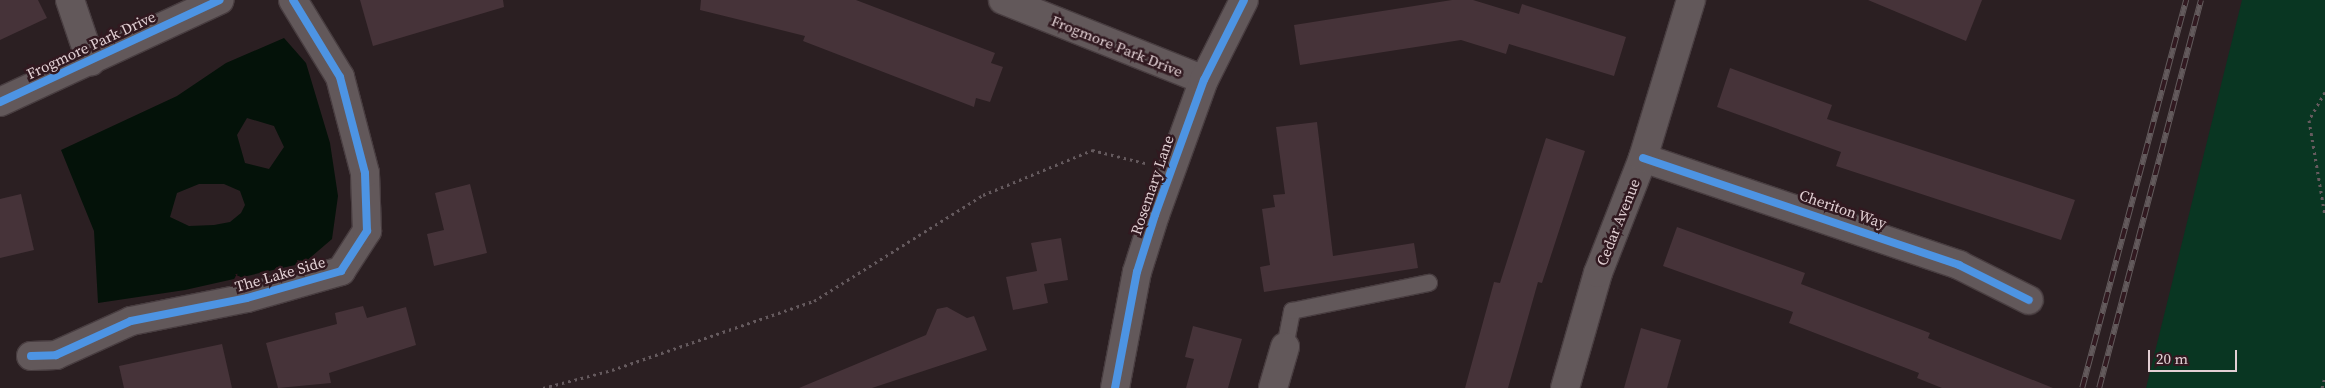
<!DOCTYPE html>
<html>
<head>
<meta charset="utf-8">
<style>
	body { margin:0 }
	#map { position:relative; width:2325px; height:388px; overflow:hidden; background:#2b1f22; font-family:"Source Serif 4",serif }
	div>[style] { position:absolute }
	.green>* { inset:0; background:#093622 }
	.water>* { inset:0; background:#041209 }
	.building>* { inset:0; background:#463339 }
	.path>* { height:3px; margin-top:-1.5px; transform-origin:0; background:repeating-linear-gradient(90deg,#655a5e 0 2.5px,transparent 0 6.5px) }
	.roads { filter:drop-shadow(1px 0 #483d40) drop-shadow(-1px 0 #483d40) drop-shadow(0 1px #483d40) drop-shadow(0 -1px #483d40) }
	.service>* { height:16px; margin:-8px; padding:0 8px; transform-origin:8px; border-radius:8px; background:#62585a }
	.minor>* { height:28px; margin:-14px; padding:0 14px; transform-origin:14px; border-radius:14px; background:#62585a }
	.tertiary>* { height:28px; margin:-14px; padding:0 14px; transform-origin:14px; border-radius:14px; background:#62585a }
	.rail>* { height:5.5px; margin-top:-2.75px; transform-origin:0; background:repeating-linear-gradient(90deg,#311920 0 11px,#635a5c 0 22px); box-sizing:border-box; border-block:1px solid #635a5c }
	.cycleway>* { height:8px; margin:-4px; padding:0 4px; transform-origin:4px; border-radius:4px; background:#4d94e3 }
	span { translate:-50% -50%; white-space:nowrap; text-align:center; line-height:1.15; -webkit-text-stroke:5px #311920; paint-order:stroke }
	.street-label { font-size:15px; color:#e2d0d4 }
	.scale { position:absolute; left:2148px; top:350px; width:89px; height:22px; box-sizing:border-box; border:2px solid #e2d0d4; border-top:0; padding-left:6px; font-size:15px; line-height:18px; white-space:nowrap; color:#e2d0d4; -webkit-text-stroke:4px #311920; paint-order:stroke }
</style>
</head>
<body>
<div id="map">
	<div class="green">
		<i style="clip-path:polygon(2242px 0,2325px 0,2325px 388px,2146px 388px)"></i>
	</div>
	<div class="water">
		<i style="clip-path:polygon(evenodd,284px 38px,306px 63px,330px 143px,338px 196px,332px 239px,304px 263px,185px 290px,98px 303px,94px 231px,61px 150px,177px 96px,226px 63px,284px 38px,247px 118px,274px 126px,284px 147px,269px 169px,245px 163px,237px 135px,247px 118px,284px 38px,199px 184px,224px 184px,240px 191px,245px 205px,241px 213px,230px 222px,214px 225px,189px 226px,170px 217px,177px 193px,199px 184px)"></i>
	</div>
	<div class="building">
		<i style="clip-path:polygon(0 0,38px 0,47px 18px,0 40px)"></i>
		<i style="clip-path:polygon(360px 0,503px 0,504px 7px,373px 46px)"></i>
		<i style="clip-path:polygon(701px 0,856px 0,995px 53px,991px 63px,1003px 67px,990px 102px,976px 98px,974px 107px,803px 41px,805px 36px,700px 10px)"></i>
		<i style="clip-path:polygon(1452px 0,1473px 0,1519px 14px,1522px 4px,1626px 37px,1614px 76px,1509px 44px,1506px 54px,1461px 40px,1300px 65px,1294px 25px)"></i>
		<i style="clip-path:polygon(1868px 0,1982px 0,1966px 41px)"></i>
		<i style="clip-path:polygon(1730px 68px,1832px 105px,1827px 119px,2075px 200px,2061px 240px,1836px 166px,1841px 152px,1717px 107px)"></i>
		<i style="clip-path:polygon(1317px 122px,1333px 256px,1414px 243px,1418px 268px,1264px 292px,1260px 267px,1270px 265px,1262px 209px,1275px 207px,1273px 195px,1285px 194px,1276px 127px)"></i>
		<i style="clip-path:polygon(1546px 138px,1585px 151px,1542px 283px,1538px 282px,1508px 388px,1465px 388px,1494px 282px,1500px 283px)"></i>
		<i style="clip-path:polygon(470px 184px,487px 253px,434px 266px,427px 234px,444px 230px,435px 193px)"></i>
		<i style="clip-path:polygon(21px 194px,34px 250px,0 258px,0 199px)"></i>
		<i style="clip-path:polygon(1677px 227px,1805px 273px,1801px 284px,1930px 333px,1928px 338px,2053px 388px,1942px 388px,1917px 378px,1919px 373px,1789px 323px,1793px 312px,1663px 266px)"></i>
		<i style="clip-path:polygon(1061px 238px,1068px 280px,1044px 284px,1048px 303px,1013px 310px,1006px 277px,1037px 271px,1031px 243px)"></i>
		<i style="clip-path:polygon(363px 306px,367px 318px,406px 307px,416px 345px,329px 373px,331px 383px,278px 388px,266px 343px,337px 324px,335px 313px)"></i>
		<i style="clip-path:polygon(947px 307px,967px 318px,974px 316px,987px 350px,872px 388px,799px 388px,926px 335px,937px 309px)"></i>
		<i style="clip-path:polygon(1193px 326px,1242px 339px,1228px 388px,1186px 388px,1194px 359px,1185px 357px)"></i>
		<i style="clip-path:polygon(1641px 328px,1681px 340px,1667px 388px,1624px 388px)"></i>
		<i style="clip-path:polygon(222px 344px,232px 388px,124px 388px,119px 366px)"></i>
	</div>
	<div class="path">
		<i style="left:2325px;top:92px;width:32px;rotate:120deg"></i>
		<i style="left:2309px;top:120px;width:97px;rotate:80.5deg"></i>
		<i style="left:543px;top:388px;width:71px;rotate:-14.6deg"></i>
		<i style="left:612px;top:370px;width:213px;rotate:-18.9deg"></i>
		<i style="left:814px;top:301px;width:199px;rotate:-32.1deg"></i>
		<i style="left:983px;top:195px;width:118px;rotate:-22.4deg"></i>
		<i style="left:1092px;top:150px;width:55px;rotate:13.8deg"></i>
		<i style="left:2322px;top:388px;width:11px;rotate:-75deg"></i>
	</div>
	<div class="roads">
		<div class="service">
			<i style="left:1285px;top:347px;width:37px;rotate:-79deg"></i>
			<i style="left:1292px;top:311px;width:140px;rotate:-11.6deg"></i>
		</div>
		<div class="minor">
			<i style="left:70px;top:0;width:65px;rotate:71.3deg"></i>
			<i style="left:1003px;top:0;width:216px;rotate:21.7deg"></i>
			<i style="left:0;top:102px;width:242px;rotate:-24.9deg"></i>
			<i style="left:1643px;top:158px;width:334px;rotate:18.7deg"></i>
			<i style="left:1959px;top:265px;width:78px;rotate:26.6deg"></i>
			<i style="left:31px;top:356px;width:25px;rotate:-2deg"></i>
			<i style="left:56px;top:355px;width:82px;rotate:-24.4deg"></i>
			<i style="left:131px;top:321px;width:118px;rotate:-11.2deg"></i>
			<i style="left:247px;top:298px;width:98px;rotate:-16deg"></i>
			<i style="left:341px;top:271px;width:48px;rotate:-57deg"></i>
			<i style="left:367px;top:231px;width:58px;rotate:-92deg"></i>
			<i style="left:365px;top:173px;width:99px;rotate:-104.6deg"></i>
			<i style="left:340px;top:77px;width:90px;rotate:-121.4deg"></i>
			<i style="left:1273px;top:388px;width:43px;rotate:-73.7deg"></i>
			<i style="left:1565px;top:388px;width:120px;rotate:-74deg"></i>
			<i style="left:1598px;top:273px;width:123px;rotate:-68.6deg"></i>
			<i style="left:1643px;top:158px;width:165px;rotate:-73.1deg"></i>
		</div>
		<div class="tertiary">
			<i style="left:1115px;top:388px;width:118px;rotate:-79.3deg"></i>
			<i style="left:1137px;top:272px;width:60px;rotate:-72.5deg"></i>
			<i style="left:1155px;top:215px;width:144px;rotate:-70.1deg"></i>
			<i style="left:1204px;top:80px;width:89px;rotate:-63.4deg"></i>
		</div>
	</div>
	<div class="rail">
		<i style="left:2082px;top:388px;width:402px;rotate:-75deg"></i>
		<i style="left:2099px;top:388px;width:401px;rotate:-75.3deg"></i>
	</div>
	<div class="cycleway">
		<i style="left:0;top:102px;width:242px;rotate:-24.9deg"></i>
		<i style="left:1643px;top:158px;width:334px;rotate:18.7deg"></i>
		<i style="left:1959px;top:265px;width:78px;rotate:26.6deg"></i>
		<i style="left:31px;top:356px;width:25px;rotate:-2deg"></i>
		<i style="left:56px;top:355px;width:82px;rotate:-24.4deg"></i>
		<i style="left:131px;top:321px;width:118px;rotate:-11.2deg"></i>
		<i style="left:247px;top:298px;width:98px;rotate:-16deg"></i>
		<i style="left:341px;top:271px;width:48px;rotate:-57deg"></i>
		<i style="left:367px;top:231px;width:58px;rotate:-92deg"></i>
		<i style="left:365px;top:173px;width:99px;rotate:-104.6deg"></i>
		<i style="left:340px;top:77px;width:90px;rotate:-121.4deg"></i>
		<i style="left:1115px;top:388px;width:118px;rotate:-79.3deg"></i>
		<i style="left:1137px;top:272px;width:60px;rotate:-72.5deg"></i>
		<i style="left:1155px;top:215px;width:144px;rotate:-70.1deg"></i>
		<i style="left:1204px;top:80px;width:89px;rotate:-63.4deg"></i>
	</div>
	<div class="street-label">
		<span style="left:91px;top:45px;rotate:-25deg">Frogmore Park Drive</span>
		<span style="left:1117px;top:46px;rotate:22deg">Frogmore Park Drive</span>
		<span style="left:1152px;top:185px;rotate:-71deg">Rosemary Lane</span>
		<span style="left:1843px;top:209px;rotate:19deg">Cheriton Way</span>
		<span style="left:1618px;top:222px;rotate:-68deg">Cedar Avenue</span>
		<span style="left:280px;top:274px;rotate:-16deg">The Lake Side</span>
	</div>
	<div class="scale">20 m</div>
</div>
</body>
</html>
